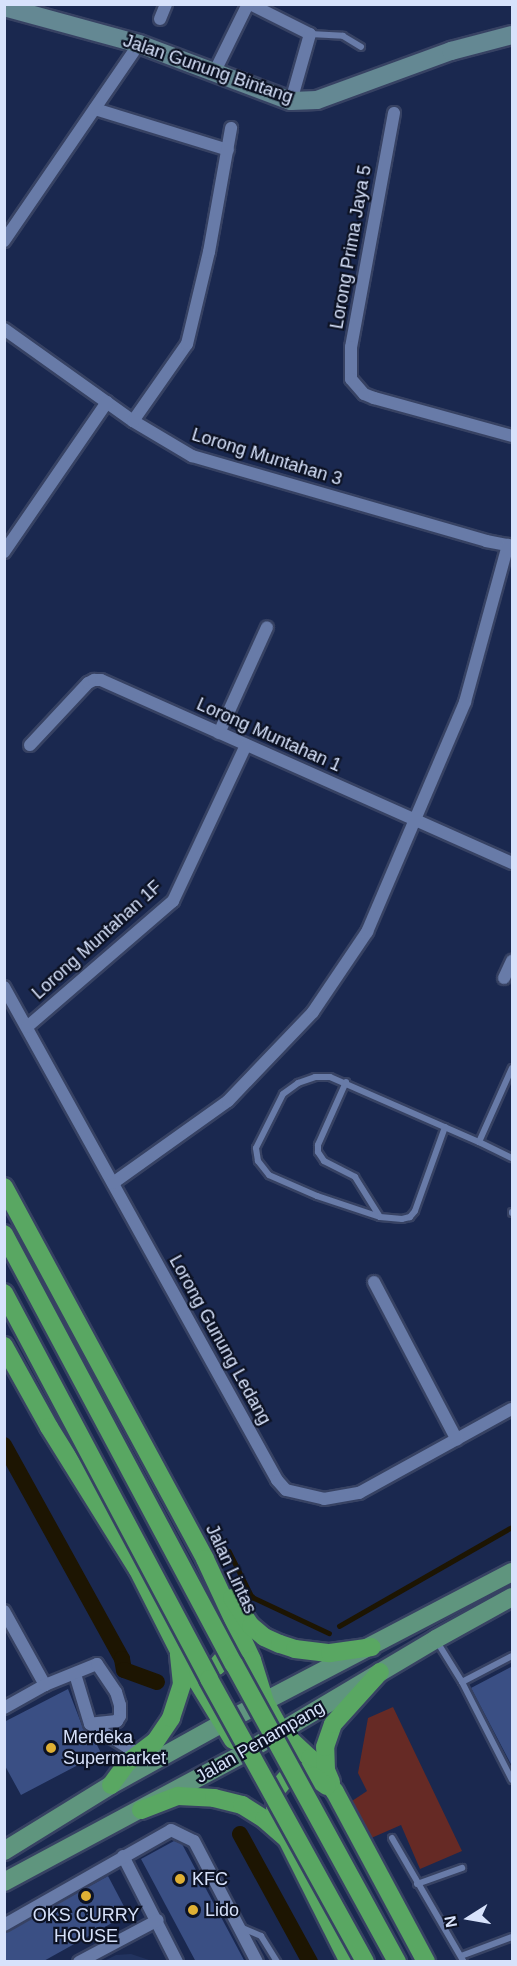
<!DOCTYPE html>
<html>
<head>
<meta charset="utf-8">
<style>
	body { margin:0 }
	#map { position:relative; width:517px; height:1966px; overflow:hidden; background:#1a284f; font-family:Arial,sans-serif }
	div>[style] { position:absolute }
	.built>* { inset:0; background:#22335f }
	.green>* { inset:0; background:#662a25 }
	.stream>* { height:4.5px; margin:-2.25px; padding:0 2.25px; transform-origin:2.25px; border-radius:2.25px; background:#1d1502 }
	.canal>* { height:16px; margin:-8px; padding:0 8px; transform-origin:8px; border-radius:8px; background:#1d1502 }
	.building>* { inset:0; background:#3a4f84 }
	.roads { filter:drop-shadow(2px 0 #374263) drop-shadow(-2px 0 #374263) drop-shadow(0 2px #374263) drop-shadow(0 -2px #374263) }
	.lane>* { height:6px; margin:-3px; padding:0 3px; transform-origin:3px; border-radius:3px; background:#687ba8 }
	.street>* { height:12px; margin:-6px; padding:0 6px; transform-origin:6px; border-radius:6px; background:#687ba8 }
	.secondary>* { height:18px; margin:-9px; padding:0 9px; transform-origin:9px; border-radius:9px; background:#648893 }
	.primary>* { height:18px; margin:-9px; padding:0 9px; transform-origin:9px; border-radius:9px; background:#5f957e }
	.highway>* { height:18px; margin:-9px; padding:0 9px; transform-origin:9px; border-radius:9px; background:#59a762 }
	.bridges { filter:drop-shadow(2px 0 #374263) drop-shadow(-2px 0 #374263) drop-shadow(0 2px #374263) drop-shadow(0 -2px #374263) }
	.highway-bridge>* { height:18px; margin:-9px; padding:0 9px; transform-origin:9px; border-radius:9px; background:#59a762 }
	.dots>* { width:16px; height:16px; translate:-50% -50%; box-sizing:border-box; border:3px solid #0c1224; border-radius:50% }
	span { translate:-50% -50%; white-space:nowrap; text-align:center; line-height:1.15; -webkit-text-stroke:4.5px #0c1224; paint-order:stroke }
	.street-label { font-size:18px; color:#d7e2fb }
	.poi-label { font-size:18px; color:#d7e2fb }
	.left { translate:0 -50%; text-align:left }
	.frame { position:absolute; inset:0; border:6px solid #d7e2fb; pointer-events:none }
	.north { position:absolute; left:439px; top:1888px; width:60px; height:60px; -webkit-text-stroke:4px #0c1224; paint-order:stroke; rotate:259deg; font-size:16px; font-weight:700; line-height:24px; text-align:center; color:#d7e2fb }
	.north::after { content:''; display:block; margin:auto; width:21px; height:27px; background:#d7e2fb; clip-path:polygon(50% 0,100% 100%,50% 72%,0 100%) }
</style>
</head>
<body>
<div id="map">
	<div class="built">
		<i style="clip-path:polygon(131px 1954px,152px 1961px,104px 1961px,116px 1955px)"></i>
	</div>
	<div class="green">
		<i style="clip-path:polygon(393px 1707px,462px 1851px,420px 1869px,401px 1825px,369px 1839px,352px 1801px,367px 1791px,358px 1773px,368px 1718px)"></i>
	</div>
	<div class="stream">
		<i style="left:229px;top:1551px;width:51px;rotate:63.4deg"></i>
		<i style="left:242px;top:1603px;width:12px;rotate:-31deg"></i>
		<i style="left:252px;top:1597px;width:85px;rotate:25.1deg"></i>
		<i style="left:339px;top:1626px;width:199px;rotate:-29.8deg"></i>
	</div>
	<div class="canal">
		<i style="left:4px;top:1445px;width:244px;rotate:61.1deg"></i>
		<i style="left:122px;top:1659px;width:11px;rotate:80deg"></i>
		<i style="left:124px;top:1670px;width:35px;rotate:20deg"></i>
		<i style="left:240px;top:1834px;width:146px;rotate:61.3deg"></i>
	</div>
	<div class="building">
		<i style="clip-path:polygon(513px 1666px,513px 1768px,471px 1688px)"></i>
		<i style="clip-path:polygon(68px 1689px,83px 1728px,92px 1735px,101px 1753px,21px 1795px,4px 1764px,4px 1722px)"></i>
		<i style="clip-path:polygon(174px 1841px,182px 1844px,245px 1962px,196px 1962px,141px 1859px)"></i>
		<i style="clip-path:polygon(108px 1876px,128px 1914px,42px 1962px,4px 1962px,4px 1933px)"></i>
	</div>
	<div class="roads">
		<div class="lane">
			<i style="left:310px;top:34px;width:33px;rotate:3deg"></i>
			<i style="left:343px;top:36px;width:21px;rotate:31deg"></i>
			<i style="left:346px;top:1082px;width:69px;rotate:114deg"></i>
			<i style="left:318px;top:1145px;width:7px;rotate:90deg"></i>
			<i style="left:318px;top:1152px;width:11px;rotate:56deg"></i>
			<i style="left:324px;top:1161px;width:35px;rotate:27deg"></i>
			<i style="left:355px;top:1177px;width:47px;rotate:58deg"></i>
			<i style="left:445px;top:1127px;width:89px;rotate:109.7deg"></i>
			<i style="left:415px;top:1211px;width:8px;rotate:130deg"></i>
			<i style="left:410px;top:1217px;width:8px;rotate:166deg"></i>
			<i style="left:402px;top:1219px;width:22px;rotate:-175deg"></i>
			<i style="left:380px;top:1217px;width:66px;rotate:-161.6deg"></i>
			<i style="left:317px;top:1196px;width:52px;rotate:-156.4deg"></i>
			<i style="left:269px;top:1175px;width:18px;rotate:-128deg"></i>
			<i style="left:258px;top:1161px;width:13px;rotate:-99deg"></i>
			<i style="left:256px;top:1148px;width:60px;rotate:-63.4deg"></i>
			<i style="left:283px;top:1094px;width:19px;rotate:-36deg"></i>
			<i style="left:298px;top:1083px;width:18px;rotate:-19deg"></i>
			<i style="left:315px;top:1077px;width:15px"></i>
			<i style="left:330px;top:1077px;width:163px;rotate:23.6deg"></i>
			<i style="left:479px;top:1142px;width:37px;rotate:26deg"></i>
			<i style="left:479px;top:1142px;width:81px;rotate:-66deg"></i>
			<i style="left:512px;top:1213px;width:1px;rotate:-90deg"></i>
			<i style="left:436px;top:1640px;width:49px;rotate:58.2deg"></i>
			<i style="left:462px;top:1682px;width:56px;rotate:-27.5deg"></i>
			<i style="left:462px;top:1682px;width:110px;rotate:63deg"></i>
			<i style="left:392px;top:1838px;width:143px;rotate:59.9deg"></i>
			<i style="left:417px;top:1884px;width:48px;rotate:-19.6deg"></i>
			<i style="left:240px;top:1927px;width:23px;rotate:23deg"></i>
			<i style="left:261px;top:1936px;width:31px;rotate:58deg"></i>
			<i style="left:461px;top:1956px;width:54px;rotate:-20.4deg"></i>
		</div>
		<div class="street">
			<i style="left:250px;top:4px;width:67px;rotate:26.6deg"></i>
			<i style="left:310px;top:34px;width:70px;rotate:105.8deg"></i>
			<i style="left:160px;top:19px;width:16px;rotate:-68deg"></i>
			<i style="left:215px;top:71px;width:75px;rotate:-63.8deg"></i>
			<i style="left:95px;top:109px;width:139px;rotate:17.1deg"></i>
			<i style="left:394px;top:113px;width:238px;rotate:100.4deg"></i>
			<i style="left:351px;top:347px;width:32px;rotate:90deg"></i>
			<i style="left:351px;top:379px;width:20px;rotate:49deg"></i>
			<i style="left:364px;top:394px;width:11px;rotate:22deg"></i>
			<i style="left:374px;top:398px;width:143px;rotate:15.4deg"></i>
			<i style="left:4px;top:241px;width:239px;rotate:-55.6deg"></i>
			<i style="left:4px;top:329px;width:158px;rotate:35.5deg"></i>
			<i style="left:133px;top:421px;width:69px;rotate:30.7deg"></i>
			<i style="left:192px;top:456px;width:306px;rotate:16.1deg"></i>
			<i style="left:486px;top:541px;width:26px;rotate:11deg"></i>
			<i style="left:133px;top:421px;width:94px;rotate:-55deg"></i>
			<i style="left:187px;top:344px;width:95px;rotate:-76.6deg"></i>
			<i style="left:209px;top:252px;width:126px;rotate:-79.9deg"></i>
			<i style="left:4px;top:552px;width:182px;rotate:-55.5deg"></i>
			<i style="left:219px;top:733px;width:116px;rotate:-65.6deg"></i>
			<i style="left:30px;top:745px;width:85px;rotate:-46.9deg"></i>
			<i style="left:88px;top:683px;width:7px;rotate:-27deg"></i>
			<i style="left:94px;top:680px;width:7px"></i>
			<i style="left:101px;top:680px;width:450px;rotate:24deg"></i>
			<i style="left:504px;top:978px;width:19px;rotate:-65deg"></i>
			<i style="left:4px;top:987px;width:564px;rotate:61.02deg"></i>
			<i style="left:277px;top:1480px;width:13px;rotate:48deg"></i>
			<i style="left:286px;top:1490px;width:39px;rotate:13deg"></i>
			<i style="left:324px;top:1499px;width:36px;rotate:-10deg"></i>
			<i style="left:359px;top:1493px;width:174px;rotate:-28.9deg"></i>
			<i style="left:27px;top:1027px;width:193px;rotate:-40.8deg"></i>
			<i style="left:173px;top:901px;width:172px;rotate:-64.9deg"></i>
			<i style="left:113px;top:1183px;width:141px;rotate:-35.5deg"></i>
			<i style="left:228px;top:1101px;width:123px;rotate:-46.3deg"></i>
			<i style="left:313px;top:1012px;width:97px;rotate:-56deg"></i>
			<i style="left:367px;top:932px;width:250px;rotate:-66.9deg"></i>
			<i style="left:465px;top:702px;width:163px;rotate:-74.7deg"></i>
			<i style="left:374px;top:1282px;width:178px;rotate:62.3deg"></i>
			<i style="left:4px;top:1611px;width:85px;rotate:61deg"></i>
			<i style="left:75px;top:1674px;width:52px;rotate:73.3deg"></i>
			<i style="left:90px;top:1724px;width:59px;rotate:31.8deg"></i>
			<i style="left:4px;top:1708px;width:47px;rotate:-29.3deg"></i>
			<i style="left:45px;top:1685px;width:56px;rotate:-22deg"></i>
			<i style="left:97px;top:1664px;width:34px;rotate:56deg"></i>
			<i style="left:116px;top:1692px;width:14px;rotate:73deg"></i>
			<i style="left:120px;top:1705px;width:11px;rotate:90deg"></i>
			<i style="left:120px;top:1716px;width:6px;rotate:121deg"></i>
			<i style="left:117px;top:1721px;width:27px;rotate:174deg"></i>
			<i style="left:123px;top:1856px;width:119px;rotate:63deg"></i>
			<i style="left:4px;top:1925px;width:192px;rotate:-29.6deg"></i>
			<i style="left:171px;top:1830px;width:25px;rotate:26deg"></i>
			<i style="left:194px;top:1841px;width:136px;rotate:62.5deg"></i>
			<i style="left:79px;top:1962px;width:89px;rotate:-28deg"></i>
		</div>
		<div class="secondary">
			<i style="left:4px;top:7px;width:140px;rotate:15.3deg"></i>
			<i style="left:139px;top:44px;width:162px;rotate:20.6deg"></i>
			<i style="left:291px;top:101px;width:26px;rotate:-2deg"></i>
			<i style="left:317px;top:100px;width:143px;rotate:-20.1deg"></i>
			<i style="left:451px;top:51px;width:63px;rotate:-14.7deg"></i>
		</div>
		<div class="primary">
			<i style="left:4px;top:1851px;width:126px;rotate:-31.7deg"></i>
			<i style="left:111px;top:1785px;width:128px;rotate:-29deg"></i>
			<i style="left:223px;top:1723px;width:326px;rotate:-27.6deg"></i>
			<i style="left:4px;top:1882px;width:269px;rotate:-28.2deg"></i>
			<i style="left:241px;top:1755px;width:227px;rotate:-30.7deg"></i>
			<i style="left:436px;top:1639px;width:87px;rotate:-28.9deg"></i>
		</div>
		<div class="highway">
			<i style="left:4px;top:1187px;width:423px;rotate:61.6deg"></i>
			<i style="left:205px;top:1559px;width:111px;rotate:65deg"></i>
			<i style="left:252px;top:1660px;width:44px;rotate:72.8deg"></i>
			<i style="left:265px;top:1702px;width:33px;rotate:61deg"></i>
			<i style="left:281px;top:1731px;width:40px;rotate:43deg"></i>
			<i style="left:310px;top:1758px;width:42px;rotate:53.7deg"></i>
			<i style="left:335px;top:1792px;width:193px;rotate:61.8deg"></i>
			<i style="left:4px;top:1346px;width:93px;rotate:60.9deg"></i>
			<i style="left:49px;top:1427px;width:168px;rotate:58.1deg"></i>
			<i style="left:138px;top:1570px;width:91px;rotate:63.2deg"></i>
			<i style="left:179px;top:1651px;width:104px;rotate:58.8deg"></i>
			<i style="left:232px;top:1598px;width:34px;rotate:56deg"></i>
			<i style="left:251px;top:1626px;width:17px;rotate:40deg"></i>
			<i style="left:264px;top:1637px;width:17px;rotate:24deg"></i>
			<i style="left:280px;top:1644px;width:16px;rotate:18deg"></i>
			<i style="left:295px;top:1649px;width:35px;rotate:7deg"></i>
			<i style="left:330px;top:1653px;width:42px;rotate:-8.1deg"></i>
			<i style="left:191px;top:1663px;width:6px;rotate:51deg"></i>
			<i style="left:195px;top:1668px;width:12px;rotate:5deg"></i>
			<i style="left:207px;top:1669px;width:10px;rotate:-17deg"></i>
			<i style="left:217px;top:1666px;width:13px;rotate:-51deg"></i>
			<i style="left:225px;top:1656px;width:18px;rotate:-74deg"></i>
			<i style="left:331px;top:1782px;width:13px;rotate:-113deg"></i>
			<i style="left:326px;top:1770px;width:23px;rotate:-92deg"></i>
			<i style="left:325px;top:1747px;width:24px;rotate:-71deg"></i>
			<i style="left:333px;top:1724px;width:70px;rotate:-47.9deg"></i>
			<i style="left:111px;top:1785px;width:29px;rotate:-54deg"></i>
			<i style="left:128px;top:1762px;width:34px;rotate:-37deg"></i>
			<i style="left:155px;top:1742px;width:29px;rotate:-56deg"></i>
			<i style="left:171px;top:1718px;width:36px;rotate:-72deg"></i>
			<i style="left:182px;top:1684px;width:30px;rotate:-96deg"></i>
			<i style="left:275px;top:1808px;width:18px;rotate:-87deg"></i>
			<i style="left:276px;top:1790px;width:20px;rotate:-49deg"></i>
			<i style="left:289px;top:1775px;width:12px;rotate:-14deg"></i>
			<i style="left:301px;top:1772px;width:13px;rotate:18deg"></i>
			<i style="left:313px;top:1776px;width:17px;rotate:36deg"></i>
			<i style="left:141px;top:1810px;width:40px;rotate:-21deg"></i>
			<i style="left:178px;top:1796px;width:36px;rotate:3deg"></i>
			<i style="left:214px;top:1798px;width:29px;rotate:14deg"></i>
			<i style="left:242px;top:1805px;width:26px;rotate:32deg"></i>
			<i style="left:264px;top:1819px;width:30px;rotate:41deg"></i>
			<i style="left:281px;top:1827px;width:151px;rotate:63.3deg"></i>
		</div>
	</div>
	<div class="bridges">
		<div class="highway-bridge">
			<i style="left:4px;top:1234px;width:488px;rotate:61.9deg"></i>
			<i style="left:234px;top:1664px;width:340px;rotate:61.3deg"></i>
			<i style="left:4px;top:1293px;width:437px;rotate:62deg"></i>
			<i style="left:209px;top:1679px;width:323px;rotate:61.1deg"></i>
		</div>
	</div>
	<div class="dots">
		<i style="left:51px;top:1748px;background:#dfb034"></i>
		<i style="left:180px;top:1879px;background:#dfb034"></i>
		<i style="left:86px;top:1896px;background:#dfb034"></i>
		<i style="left:193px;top:1910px;background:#dfb034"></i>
	</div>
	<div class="street-label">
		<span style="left:208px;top:69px;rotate:19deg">Jalan Gunung Bintang</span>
		<span style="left:351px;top:247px;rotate:-80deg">Lorong Prima Jaya 5</span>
		<span style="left:267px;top:457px;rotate:17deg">Lorong Muntahan 3</span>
		<span style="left:269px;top:735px;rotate:24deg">Lorong Muntahan 1</span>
		<span style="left:97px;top:940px;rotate:-42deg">Lorong Muntahan 1F</span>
		<span style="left:220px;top:1340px;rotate:61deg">Lorong Gunung Ledang</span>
		<span style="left:231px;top:1569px;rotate:65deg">Jalan Lintas</span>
		<span style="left:260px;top:1742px;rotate:-30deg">Jalan Penampang</span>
	</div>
	<div class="poi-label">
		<span class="left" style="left:63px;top:1748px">Merdeka<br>Supermarket</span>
		<span class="left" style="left:192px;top:1879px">KFC</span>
		<span class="left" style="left:205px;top:1910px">Lido</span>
		<span style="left:86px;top:1926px">OKS CURRY<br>HOUSE</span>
	</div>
	<div class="frame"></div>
	<div class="north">N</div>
</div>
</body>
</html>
